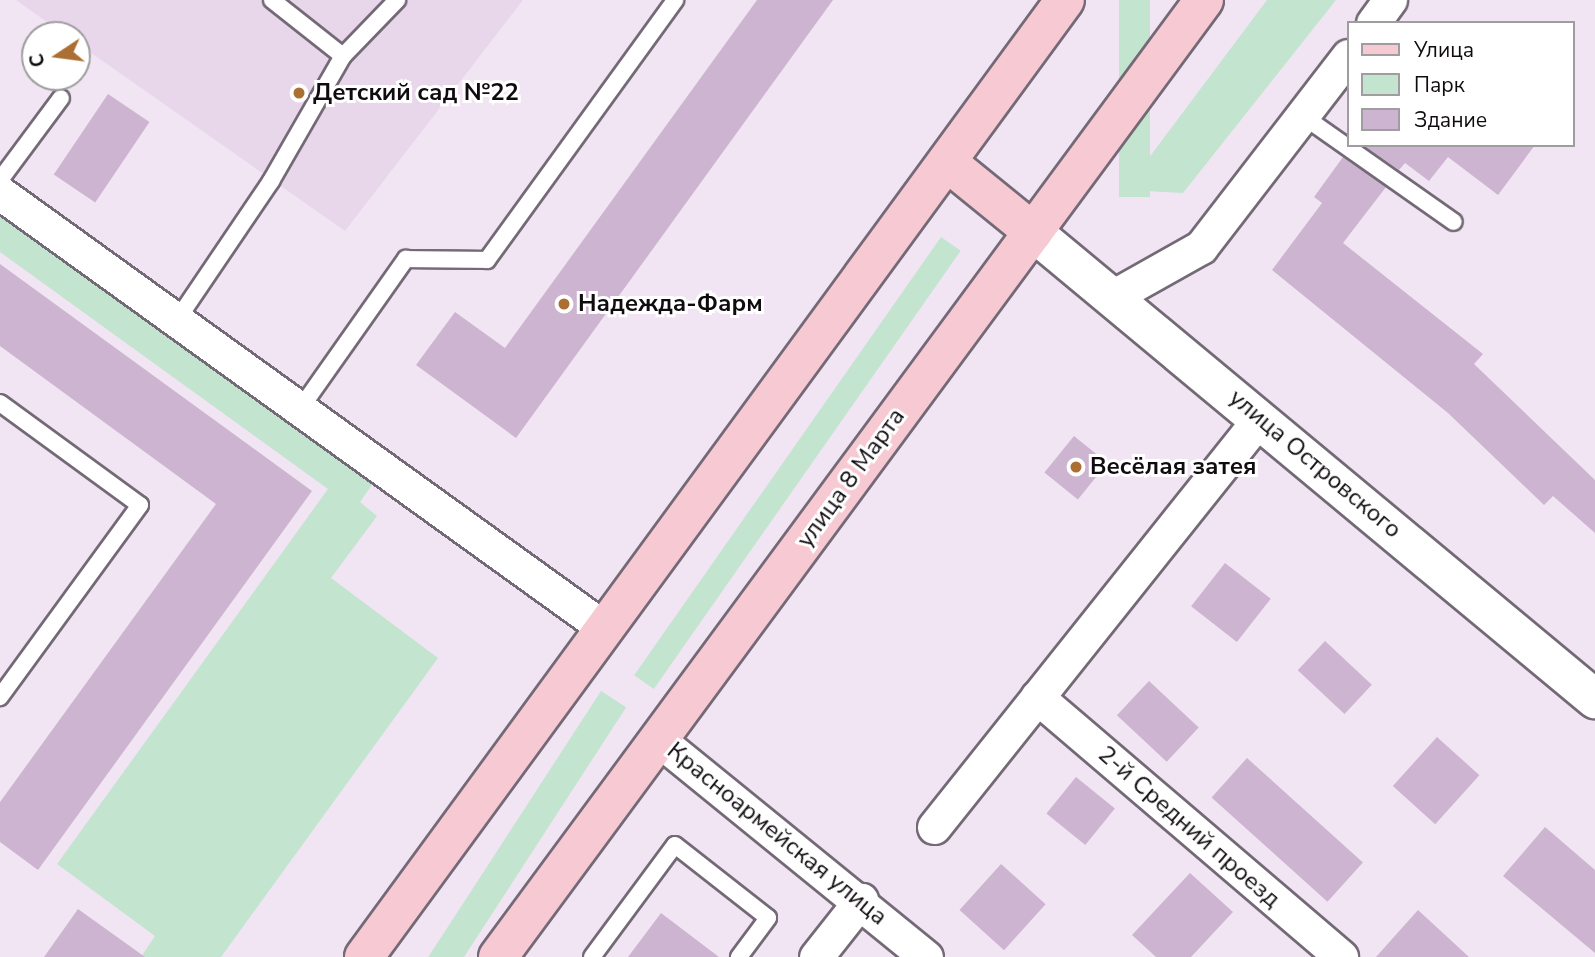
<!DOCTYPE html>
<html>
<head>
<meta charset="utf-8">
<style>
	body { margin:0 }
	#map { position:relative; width:1595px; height:957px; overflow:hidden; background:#f1e5f3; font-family:"Nunito Sans",sans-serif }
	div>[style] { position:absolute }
	.built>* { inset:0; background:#e8d6eb }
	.green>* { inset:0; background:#c3e4cf; transform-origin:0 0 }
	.building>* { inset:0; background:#cdb4d0; transform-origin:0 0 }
	.roads { filter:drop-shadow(2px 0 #746976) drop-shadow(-2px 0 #746976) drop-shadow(0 2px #746976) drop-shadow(0 -2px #746976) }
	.service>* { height:16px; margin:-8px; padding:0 8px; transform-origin:8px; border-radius:8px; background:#fff }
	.minor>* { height:33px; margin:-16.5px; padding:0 16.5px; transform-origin:16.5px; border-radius:16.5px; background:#fff }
	.tertiary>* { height:38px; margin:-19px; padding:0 19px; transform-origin:19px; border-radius:19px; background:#fff }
	.primary>* { height:38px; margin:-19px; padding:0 19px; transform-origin:19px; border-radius:19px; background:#f7cad3 }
	.dots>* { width:19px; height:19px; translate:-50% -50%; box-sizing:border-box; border:4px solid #fff; border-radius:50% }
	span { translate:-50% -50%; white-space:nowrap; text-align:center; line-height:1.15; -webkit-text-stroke:6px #fff; paint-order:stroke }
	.poi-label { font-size:24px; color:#0f0b0f; font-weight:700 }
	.left { translate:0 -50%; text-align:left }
	.street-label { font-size:24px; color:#0f0b0f }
	.legend { position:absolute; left:1347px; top:21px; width:228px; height:126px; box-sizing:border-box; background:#fff; border:2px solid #9f9d9f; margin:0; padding:9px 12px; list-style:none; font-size:21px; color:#0f0b0f }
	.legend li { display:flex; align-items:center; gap:14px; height:35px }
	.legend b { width:35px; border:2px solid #9f9d9f }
	.north { position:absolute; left:21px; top:21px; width:70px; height:70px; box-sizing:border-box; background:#fff; border:2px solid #9f9d9f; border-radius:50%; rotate:257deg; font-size:19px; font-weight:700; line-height:28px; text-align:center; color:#0f0b0f }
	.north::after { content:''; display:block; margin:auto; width:24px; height:32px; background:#ac6f33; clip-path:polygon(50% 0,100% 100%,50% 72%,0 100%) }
</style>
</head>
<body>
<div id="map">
	<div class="built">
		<i style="clip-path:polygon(16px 0,523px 0,345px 231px,77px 43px,77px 35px,65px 35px)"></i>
	</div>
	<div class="green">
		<i style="left:1119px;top:0;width:31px;height:197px"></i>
		<i style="clip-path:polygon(1267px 0,1336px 0,1183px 193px,1146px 191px,1142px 167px)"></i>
		<i style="clip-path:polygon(0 213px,376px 479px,360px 502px,377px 516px,331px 578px,438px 658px,221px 957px,141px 957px,155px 936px,57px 864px,328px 489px,0 252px)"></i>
		<i style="left:941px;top:237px;width:24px;height:535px;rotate:35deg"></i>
		<i style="left:601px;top:691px;width:30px;height:330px;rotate:33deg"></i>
	</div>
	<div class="building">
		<i style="clip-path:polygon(757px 0,833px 0,516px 438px,416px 365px,455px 312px,505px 348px)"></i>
		<i style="left:108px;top:94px;width:50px;height:97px;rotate:34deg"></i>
		<i style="clip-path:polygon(1363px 145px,1535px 145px,1498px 195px,1448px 157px,1429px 181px,1405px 163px,1399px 170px)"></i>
		<i style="clip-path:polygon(1343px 157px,1386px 187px,1343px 243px,1483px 354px,1474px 364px,1595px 480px,1595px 533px,1553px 496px,1544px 505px,1448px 413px,1272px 270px,1322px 203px,1314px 197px)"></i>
		<i style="clip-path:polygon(0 264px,312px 491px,38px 870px,0 842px,0 802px,216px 504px,0 346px)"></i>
		<i style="left:1074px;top:436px;width:43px;height:47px;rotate:39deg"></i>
		<i style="left:1225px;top:563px;width:58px;height:55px;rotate:38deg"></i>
		<i style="left:1325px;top:641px;width:64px;height:40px;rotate:43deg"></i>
		<i style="left:1149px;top:681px;width:68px;height:47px;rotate:43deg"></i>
		<i style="left:1437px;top:737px;width:57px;height:66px;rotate:42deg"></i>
		<i style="left:1247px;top:758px;width:156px;height:53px;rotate:42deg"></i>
		<i style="left:1076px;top:777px;width:50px;height:47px;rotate:39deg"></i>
		<i style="clip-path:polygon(1545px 827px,1595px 870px,1595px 953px,1503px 876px)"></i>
		<i style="left:1001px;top:864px;width:60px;height:62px;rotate:42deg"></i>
		<i style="clip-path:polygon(1190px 873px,1233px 912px,1191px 957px,1156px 957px,1132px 935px)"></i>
		<i style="clip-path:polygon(78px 909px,145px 957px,44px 957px)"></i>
		<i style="clip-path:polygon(1418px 910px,1469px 957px,1376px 957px)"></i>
		<i style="clip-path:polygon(661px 913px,719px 957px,628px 957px)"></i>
	</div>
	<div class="roads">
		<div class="service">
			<i style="left:272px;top:0;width:90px;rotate:38.3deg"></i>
			<i style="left:1303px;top:116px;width:184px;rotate:35.1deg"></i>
			<i style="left:0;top:180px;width:102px;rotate:-53.4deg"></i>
			<i style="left:177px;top:320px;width:168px;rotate:-55.9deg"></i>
			<i style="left:271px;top:181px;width:144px;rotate:-60.1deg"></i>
			<i style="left:343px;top:56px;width:78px;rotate:-46deg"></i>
			<i style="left:0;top:403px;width:173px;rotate:36.1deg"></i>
			<i style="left:140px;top:505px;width:238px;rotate:126.1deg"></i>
			<i style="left:300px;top:409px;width:184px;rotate:-54.8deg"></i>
			<i style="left:406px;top:259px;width:81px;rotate:0.7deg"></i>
			<i style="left:487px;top:260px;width:321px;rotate:-54.1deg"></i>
			<i style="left:592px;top:957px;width:139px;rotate:-53.5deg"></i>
			<i style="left:675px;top:845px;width:118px;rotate:38.1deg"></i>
			<i style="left:768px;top:918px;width:49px;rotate:126.6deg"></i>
		</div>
		<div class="minor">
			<i style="left:1373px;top:23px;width:29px;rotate:-54deg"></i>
			<i style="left:0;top:193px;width:744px;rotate:35.76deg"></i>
			<i style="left:1112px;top:297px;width:102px;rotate:-29.3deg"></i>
			<i style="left:1201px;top:247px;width:241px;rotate:-52.4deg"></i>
			<i style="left:1037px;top:697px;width:400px;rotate:40.5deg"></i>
			<i style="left:659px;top:740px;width:344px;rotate:39.1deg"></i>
			<i style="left:934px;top:827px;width:523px;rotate:-51.44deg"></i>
			<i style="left:816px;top:957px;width:73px;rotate:-51.7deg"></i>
		</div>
		<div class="tertiary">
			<i style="left:1033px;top:232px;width:731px;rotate:39.73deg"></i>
		</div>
		<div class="primary">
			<i style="left:947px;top:162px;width:111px;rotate:39.1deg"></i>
			<i style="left:364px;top:957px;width:1186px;rotate:-53.78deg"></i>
			<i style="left:498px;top:957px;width:1189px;rotate:-53.58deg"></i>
		</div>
	</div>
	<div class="dots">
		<i style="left:299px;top:93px;background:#ac6f33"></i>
		<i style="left:564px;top:304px;background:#ac6f33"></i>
		<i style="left:1076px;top:467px;background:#ac6f33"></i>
	</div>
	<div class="poi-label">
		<span class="left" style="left:313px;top:93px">Детский сад №22</span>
		<span class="left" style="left:578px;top:304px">Надежда-Фарм</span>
		<span class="left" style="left:1090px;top:467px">Весёлая затея</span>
	</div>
	<div class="street-label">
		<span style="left:1315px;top:464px;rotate:40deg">улица Островского</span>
		<span style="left:851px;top:478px;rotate:-54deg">улица 8 Марта</span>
		<span style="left:1189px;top:827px;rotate:41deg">2-й Средний проезд</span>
		<span style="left:777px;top:834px;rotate:39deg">Красноармейская улица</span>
	</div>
	<ul class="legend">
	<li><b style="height:9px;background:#f7cad3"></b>Улица</li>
	<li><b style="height:19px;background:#c3e4cf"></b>Парк</li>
	<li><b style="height:19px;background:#cdb4d0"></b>Здание</li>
	</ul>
	<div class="north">С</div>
</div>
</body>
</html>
